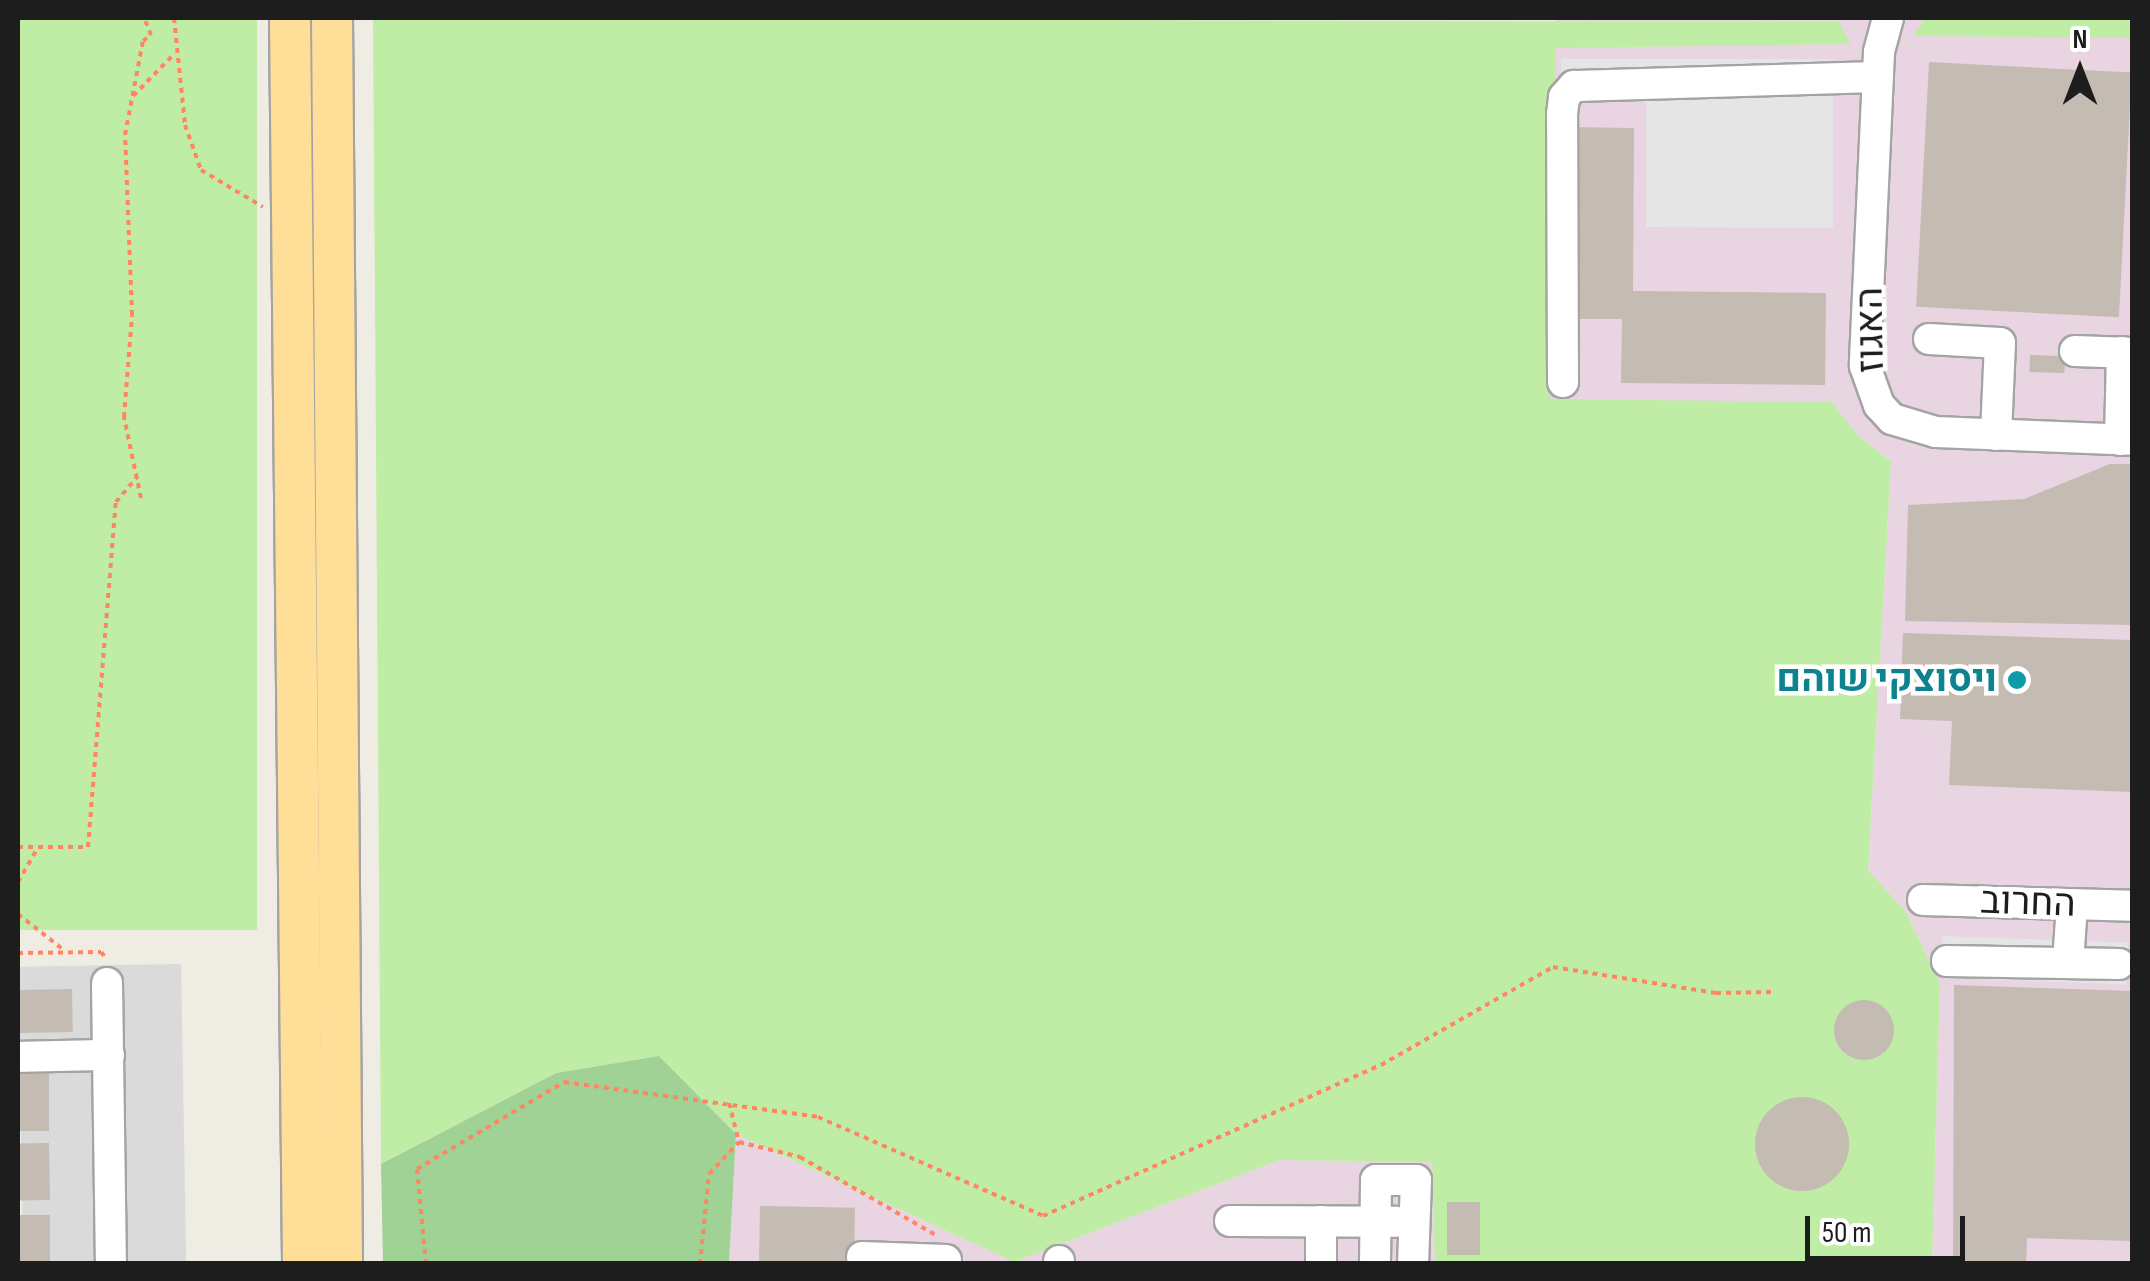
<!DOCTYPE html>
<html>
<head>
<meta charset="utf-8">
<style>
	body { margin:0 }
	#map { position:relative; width:2150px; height:1281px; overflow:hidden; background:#efece3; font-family:"Sofia Sans Condensed",Heebo,sans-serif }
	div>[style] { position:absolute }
	.residential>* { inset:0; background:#dbdada; transform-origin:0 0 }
	.industrial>* { inset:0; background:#e9d4e2 }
	.grass>* { inset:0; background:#c0eda5; transform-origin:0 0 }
	.forest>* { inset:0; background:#a0d195 }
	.parking>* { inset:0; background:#e5e5e5; transform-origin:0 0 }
	.building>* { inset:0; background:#c4bbb2; transform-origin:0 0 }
	.round { border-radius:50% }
	.path>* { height:4px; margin-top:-2px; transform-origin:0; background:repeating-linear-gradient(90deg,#ff8564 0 5px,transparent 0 10px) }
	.roads { filter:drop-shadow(2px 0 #a4a4a4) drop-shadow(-2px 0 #a4a4a4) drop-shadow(0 2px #a4a4a4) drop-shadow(0 -2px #a4a4a4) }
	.minor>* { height:30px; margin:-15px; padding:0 15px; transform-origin:15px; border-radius:15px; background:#fff }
	.major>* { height:40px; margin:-20px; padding:0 20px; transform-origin:20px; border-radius:20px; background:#ffde98 }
	.dots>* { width:28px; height:28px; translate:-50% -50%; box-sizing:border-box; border:5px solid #fff; border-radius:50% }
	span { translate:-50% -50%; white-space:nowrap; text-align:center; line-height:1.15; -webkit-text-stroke:9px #fff; paint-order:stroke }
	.street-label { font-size:38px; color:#1d1d1d }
	.culture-label { font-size:38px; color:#0d838f; font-weight:700 }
	.right { translate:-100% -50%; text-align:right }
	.frame { position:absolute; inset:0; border:20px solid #1d1d1d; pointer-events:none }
	.north { position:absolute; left:2030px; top:20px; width:100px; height:100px; -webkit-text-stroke:8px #fff; paint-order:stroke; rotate:0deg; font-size:28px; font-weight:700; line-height:40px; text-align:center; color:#1d1d1d }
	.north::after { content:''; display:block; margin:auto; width:35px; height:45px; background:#1d1d1d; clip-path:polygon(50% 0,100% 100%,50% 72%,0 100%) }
	.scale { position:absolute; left:1805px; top:1216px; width:160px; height:45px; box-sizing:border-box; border:5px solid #1d1d1d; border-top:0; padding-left:12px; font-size:30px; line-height:35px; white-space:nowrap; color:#1d1d1d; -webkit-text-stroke:8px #fff; paint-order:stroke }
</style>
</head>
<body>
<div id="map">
	<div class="residential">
		<i style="left:181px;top:964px;width:299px;height:163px;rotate:89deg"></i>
	</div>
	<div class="industrial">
		<i style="clip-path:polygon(1556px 18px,2132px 18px,2132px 1263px,1932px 1263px,1940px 984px,1905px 910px,1868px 872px,1891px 461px,1859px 437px,1832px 402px,1550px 400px)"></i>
		<i style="clip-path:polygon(736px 1134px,1014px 1262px,1280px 1160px,1432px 1162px,1435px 1263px,729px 1264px)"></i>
	</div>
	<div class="grass">
		<i style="left:18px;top:18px;width:239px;height:912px"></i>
		<i style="clip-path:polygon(373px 18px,1839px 22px,1851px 44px,1556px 48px,1550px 399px,1832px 402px,1859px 437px,1891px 461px,1868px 871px,1905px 910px,1940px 984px,1932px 1263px,1435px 1263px,1432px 1162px,1280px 1160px,1014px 1262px,736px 1134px,659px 1056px,556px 1073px,381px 1164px)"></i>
		<i style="clip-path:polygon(1925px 18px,2132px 18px,2132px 38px,1913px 36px)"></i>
	</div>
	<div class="forest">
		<i style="clip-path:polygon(659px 1056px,736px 1134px,729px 1263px,383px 1263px,381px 1164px,556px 1073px)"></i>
	</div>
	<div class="parking">
		<i style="clip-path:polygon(1561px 59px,1833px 59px,1833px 228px,1646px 227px,1646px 86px,1561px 85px)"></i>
		<i style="left:1942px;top:936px;width:186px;height:42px;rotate:2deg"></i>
	</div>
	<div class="building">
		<i style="left:1929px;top:62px;width:203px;height:245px;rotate:3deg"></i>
		<i style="clip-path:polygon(1570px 127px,1634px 128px,1633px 291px,1826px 293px,1825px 385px,1621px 383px,1622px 319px,1569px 319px)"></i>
		<i style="left:2030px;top:355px;width:35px;height:17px;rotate:2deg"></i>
		<i style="clip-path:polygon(2110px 464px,2132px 464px,2132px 625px,1905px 621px,1908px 505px,2024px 499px)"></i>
		<i style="clip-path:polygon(1903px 633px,2132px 640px,2132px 792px,1949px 785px,1952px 721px,1900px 719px)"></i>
		<i style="clip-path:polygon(1954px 985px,2132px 991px,2132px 1241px,2027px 1238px,2026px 1264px,1953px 1263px)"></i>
		<i style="left:72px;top:989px;width:43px;height:54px;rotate:89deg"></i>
		<i class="round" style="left:1834px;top:1000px;width:60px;height:60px"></i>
		<i style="left:18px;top:1074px;width:31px;height:57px"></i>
		<i class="round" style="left:1755px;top:1097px;width:94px;height:94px"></i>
		<i style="left:49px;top:1143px;width:57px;height:31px;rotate:89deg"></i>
		<i style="left:1447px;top:1202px;width:33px;height:53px"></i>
		<i style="left:760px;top:1206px;width:95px;height:58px;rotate:1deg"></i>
		<i style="left:18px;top:1215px;width:32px;height:49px"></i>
	</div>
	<div class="path">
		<i style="left:174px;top:18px;width:108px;rotate:84.1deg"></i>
		<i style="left:185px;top:125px;width:48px;rotate:70.4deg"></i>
		<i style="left:201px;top:170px;width:72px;rotate:30.8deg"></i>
		<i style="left:133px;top:96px;width:60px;rotate:-45.7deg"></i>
		<i style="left:141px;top:498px;width:83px;rotate:-101.9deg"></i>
		<i style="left:124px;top:417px;width:102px;rotate:-85.5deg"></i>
		<i style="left:132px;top:315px;width:180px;rotate:-92.2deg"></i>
		<i style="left:125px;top:135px;width:96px;rotate:-79.2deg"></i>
		<i style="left:143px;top:41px;width:10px;rotate:-37deg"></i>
		<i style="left:151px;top:35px;width:18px;rotate:-112deg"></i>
		<i style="left:18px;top:847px;width:70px"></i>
		<i style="left:88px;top:847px;width:346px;rotate:-85.4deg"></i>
		<i style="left:116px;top:502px;width:33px;rotate:-50deg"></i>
		<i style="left:18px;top:882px;width:39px;rotate:-60deg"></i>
		<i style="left:18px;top:914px;width:60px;rotate:38.2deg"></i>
		<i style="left:18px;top:953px;width:83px;rotate:-0.7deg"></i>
		<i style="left:101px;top:952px;width:6px;rotate:51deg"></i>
		<i style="left:729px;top:1103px;width:40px;rotate:75.6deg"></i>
		<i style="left:426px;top:1264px;width:95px;rotate:-95.4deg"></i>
		<i style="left:417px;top:1169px;width:171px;rotate:-30.6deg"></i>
		<i style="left:564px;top:1082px;width:256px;rotate:7.8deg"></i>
		<i style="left:818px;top:1117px;width:246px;rotate:23.7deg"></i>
		<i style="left:1043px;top:1216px;width:370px;rotate:-24.1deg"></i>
		<i style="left:1381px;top:1065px;width:198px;rotate:-29.7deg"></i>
		<i style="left:1553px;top:967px;width:165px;rotate:9.1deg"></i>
		<i style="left:1716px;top:993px;width:58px;rotate:-1deg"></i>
		<i style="left:700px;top:1264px;width:90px;rotate:-84.3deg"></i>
		<i style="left:709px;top:1174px;width:44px;rotate:-46.8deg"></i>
		<i style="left:739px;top:1142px;width:63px;rotate:13.8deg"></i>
		<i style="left:800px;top:1157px;width:155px;rotate:29.9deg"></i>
	</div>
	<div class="roads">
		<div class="minor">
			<i style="left:1888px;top:18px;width:35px;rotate:105deg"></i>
			<i style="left:1879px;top:52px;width:314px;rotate:92.6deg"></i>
			<i style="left:1865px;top:366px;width:41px;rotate:70.3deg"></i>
			<i style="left:1879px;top:405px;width:19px;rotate:47deg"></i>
			<i style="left:1892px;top:419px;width:46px;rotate:16.5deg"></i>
			<i style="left:1936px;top:432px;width:196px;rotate:2.3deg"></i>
			<i style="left:1929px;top:339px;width:71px;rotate:3.2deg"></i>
			<i style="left:2000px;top:343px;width:92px;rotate:92.5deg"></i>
			<i style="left:2075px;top:351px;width:57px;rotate:2deg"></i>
			<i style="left:1563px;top:382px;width:268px;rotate:-90.2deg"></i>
			<i style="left:1562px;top:114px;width:17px;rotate:-83deg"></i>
			<i style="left:1564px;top:97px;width:15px;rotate:-48deg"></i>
			<i style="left:1574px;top:86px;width:304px;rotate:-1.7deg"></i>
			<i style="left:2120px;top:440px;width:88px;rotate:-88.7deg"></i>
			<i style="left:1923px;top:900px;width:209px;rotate:1.6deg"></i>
			<i style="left:1947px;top:961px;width:172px;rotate:1deg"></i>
			<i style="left:2068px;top:963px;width:59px;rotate:-86.1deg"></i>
			<i style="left:107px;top:983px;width:281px;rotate:89.2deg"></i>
			<i style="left:18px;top:1057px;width:91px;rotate:-1.3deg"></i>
			<i style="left:1230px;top:1221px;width:166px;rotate:0.3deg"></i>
			<i style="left:862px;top:1257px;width:84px;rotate:2deg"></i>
			<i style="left:1059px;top:1264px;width:3px;rotate:-90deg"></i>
			<i style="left:1321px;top:1264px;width:43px;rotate:-90deg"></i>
			<i style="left:1375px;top:1264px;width:84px;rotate:-89.3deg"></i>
			<i style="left:1376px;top:1180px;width:40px"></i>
			<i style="left:1416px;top:1180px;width:84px;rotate:92deg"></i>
		</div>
		<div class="major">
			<i style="left:290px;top:18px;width:1246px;rotate:89.4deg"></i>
			<i style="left:332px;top:18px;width:1246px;rotate:89.54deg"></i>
		</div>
	</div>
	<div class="dots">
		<i style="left:2017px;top:680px;background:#0f9aa8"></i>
	</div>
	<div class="street-label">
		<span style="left:1871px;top:330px;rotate:-91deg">האגוז</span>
		<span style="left:2028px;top:903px;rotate:2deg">החרוב</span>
	</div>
	<div class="culture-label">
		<span class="right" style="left:1997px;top:680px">ויסוצקי שוהם</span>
	</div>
	<div class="frame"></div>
	<div class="north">N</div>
	<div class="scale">50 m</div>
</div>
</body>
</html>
